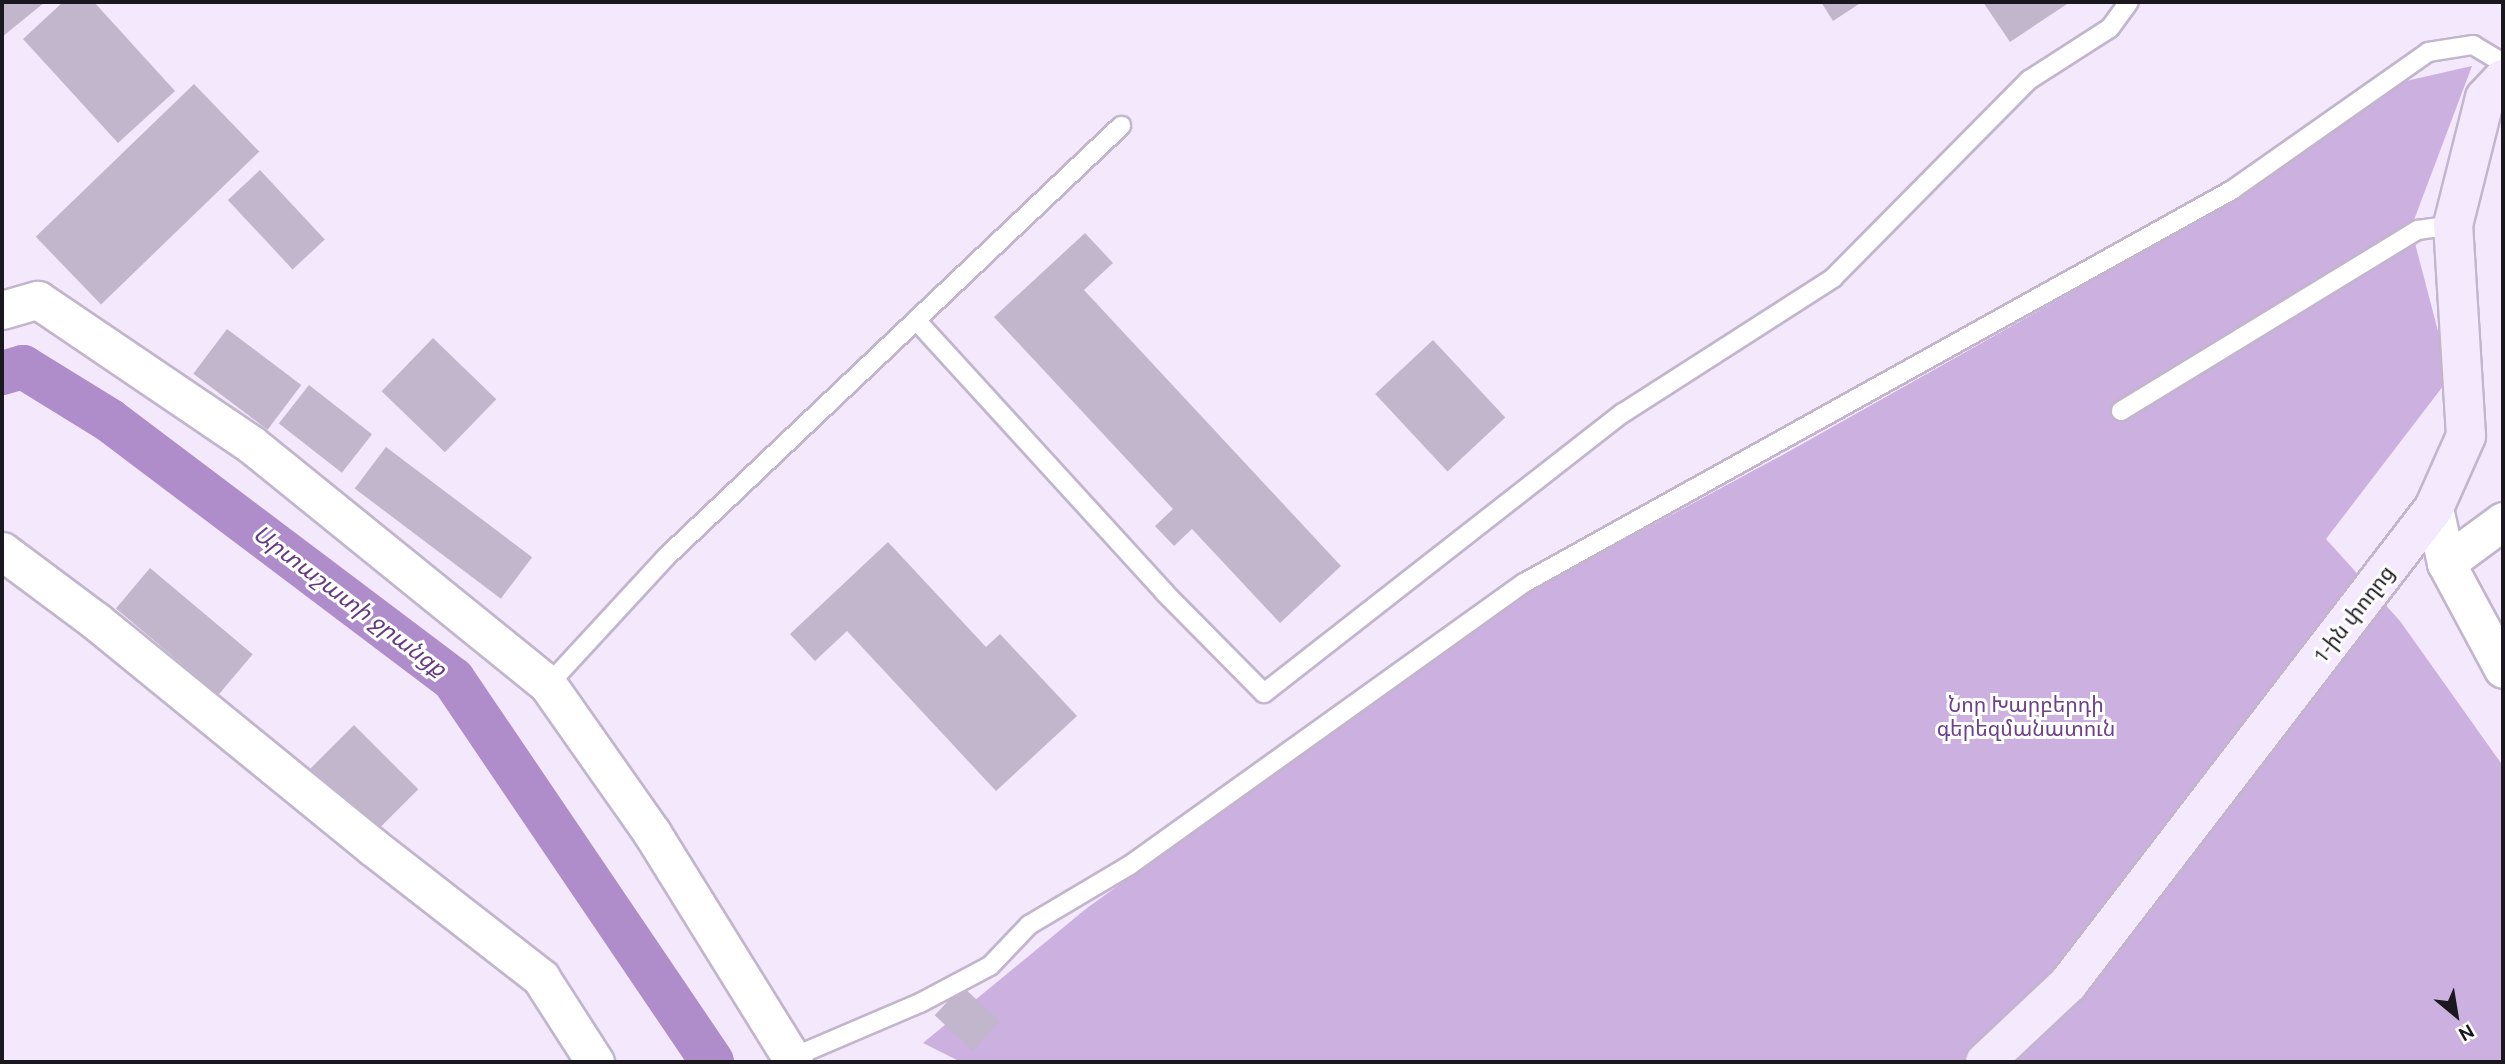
<!DOCTYPE html>
<html>
<head>
<meta charset="utf-8">
<style>
	body { margin:0 }
	#map { position:relative; width:2505px; height:1064px; overflow:hidden; background:#f3e8fc; font-family:Ubuntu,"Noto Sans Armenian",sans-serif }
	div>[style] { position:absolute }
	.green>* { inset:0; background:#cbb0e0 }
	.canal>* { height:44px; margin:-22px; padding:0 22px; transform-origin:22px; border-radius:22px; background:#af8dca }
	.building>* { inset:0; background:#c2b6cd; transform-origin:0 0 }
	.roads { filter:drop-shadow(2px 0 #c2b5cd) drop-shadow(-2px 0 #c2b5cd) drop-shadow(0 2px #c2b5cd) drop-shadow(0 -2px #c2b5cd) }
	.lane>* { height:18px; margin:-9px; padding:0 9px; transform-origin:9px; border-radius:9px; background:#fff }
	.street>* { height:37px; margin:-18.5px; padding:0 18.5px; transform-origin:18.5px; border-radius:18.5px; background:#fff }
	.secondary>* { height:38px; margin:-19px; padding:0 19px; transform-origin:19px; border-radius:19px; background:#f5e9fe }
	span { translate:-50% -50%; white-space:nowrap; text-align:center; line-height:1.15; -webkit-text-stroke:6px #fff; paint-order:stroke }
	.street-label { font-size:21px; color:#1b171f }
	.park-label { font-size:21px; color:#6c408b }
	.water-label { font-size:23px; color:#653983; font-style:italic }
	.frame { position:absolute; inset:0; border:4px solid #1b171f; pointer-events:none }
	.north { position:absolute; left:2421px; top:980px; width:70px; height:70px; -webkit-text-stroke:5px #fff; paint-order:stroke; rotate:150deg; font-size:19px; font-weight:700; line-height:28px; text-align:center; color:#1b171f }
	.north::after { content:''; display:block; margin:auto; width:24px; height:32px; background:#1b171f; clip-path:polygon(50% 0,100% 100%,50% 72%,0 100%) }
</style>
</head>
<body>
<div id="map">
	<div class="green">
		<i style="clip-path:polygon(2472px 66px,2411px 228px,2450px 377px,2326px 539px,2400px 621px,2503px 766px,2503px 1062px,961px 1062px,923px 1043px,1087px 908px,1519px 597px,1788px 452px,2232px 202px,2406px 81px)"></i>
	</div>
	<div class="canal">
		<i style="left:2px;top:373px;width:22px;rotate:-16deg"></i>
		<i style="left:23px;top:367px;width:101px;rotate:31.6deg"></i>
		<i style="left:109px;top:420px;width:431px;rotate:37deg"></i>
		<i style="left:453px;top:679px;width:462px;rotate:55.9deg"></i>
	</div>
	<div class="building">
		<i style="clip-path:polygon(2px 2px,45px 2px,2px 37px)"></i>
		<i style="clip-path:polygon(63px 2px,94px 2px,175px 91px,118px 143px,23px 39px)"></i>
		<i style="clip-path:polygon(1821px 2px,1862px 2px,1833px 21px)"></i>
		<i style="clip-path:polygon(1983px 2px,2070px 2px,2010px 42px)"></i>
		<i style="left:194px;top:84px;width:94px;height:220px;rotate:46deg"></i>
		<i style="left:260px;top:170px;width:95px;height:44px;rotate:47deg"></i>
		<i style="clip-path:polygon(1085px 233px,1113px 263px,1084px 290px,1341px 566px,1280px 623px,1192px 529px,1174px 546px,1155px 526px,1173px 509px,994px 317px)"></i>
		<i style="left:227px;top:329px;width:93px;height:56px;rotate:37deg"></i>
		<i style="left:433px;top:338px;width:88px;height:74px;rotate:44deg"></i>
		<i style="left:1433px;top:340px;width:106px;height:79px;rotate:47deg"></i>
		<i style="left:309px;top:385px;width:80px;height:49px;rotate:38deg"></i>
		<i style="left:386px;top:447px;width:183px;height:52px;rotate:37deg"></i>
		<i style="clip-path:polygon(888px 542px,986px 647px,1000px 634px,1077px 716px,996px 791px,847px 631px,815px 661px,790px 634px)"></i>
		<i style="left:150px;top:568px;width:134px;height:53px;rotate:40deg"></i>
		<i style="left:354px;top:725px;width:91px;height:64px;rotate:45deg"></i>
		<i style="left:962px;top:986px;width:52px;height:40px;rotate:43deg"></i>
	</div>
	<div class="roads">
		<div class="lane">
			<i style="left:916px;top:320px;width:368px;rotate:47.6deg"></i>
			<i style="left:1164px;top:592px;width:142px;rotate:45.3deg"></i>
			<i style="left:1264px;top:693px;width:455px;rotate:-38deg"></i>
			<i style="left:1623px;top:413px;width:250px;rotate:-32.7deg"></i>
			<i style="left:1833px;top:278px;width:279px;rotate:-45.3deg"></i>
			<i style="left:2029px;top:80px;width:96px;rotate:-32.7deg"></i>
			<i style="left:2110px;top:28px;width:32px;rotate:-54deg"></i>
			<i style="left:2121px;top:411px;width:348px;rotate:-31.4deg"></i>
			<i style="left:2418px;top:230px;width:35px;rotate:-8deg"></i>
			<i style="left:548px;top:685px;width:174px;rotate:-47.3deg"></i>
			<i style="left:666px;top:557px;width:627px;rotate:-43.45deg"></i>
			<i style="left:791px;top:1058px;width:140px;rotate:-23.1deg"></i>
			<i style="left:920px;top:1003px;width:79px;rotate:-27.9deg"></i>
			<i style="left:990px;top:966px;width:57px;rotate:-46.4deg"></i>
			<i style="left:1029px;top:925px;width:117px;rotate:-30.7deg"></i>
			<i style="left:1130px;top:865px;width:485px;rotate:-35.6deg"></i>
			<i style="left:1524px;top:583px;width:810px;rotate:-29.03deg"></i>
			<i style="left:2232px;top:190px;width:240px;rotate:-35.1deg"></i>
			<i style="left:2428px;top:52px;width:46px;rotate:-8.8deg"></i>
			<i style="left:2473px;top:45px;width:35px;rotate:31deg"></i>
		</div>
		<div class="street">
			<i style="left:2px;top:310px;width:37px;rotate:-16deg"></i>
			<i style="left:38px;top:300px;width:258px;rotate:34.1deg"></i>
			<i style="left:252px;top:445px;width:381px;rotate:39deg"></i>
			<i style="left:548px;top:685px;width:181px;rotate:54.9deg"></i>
			<i style="left:652px;top:833px;width:269px;rotate:58.2deg"></i>
			<i style="left:2434px;top:508px;width:56px;rotate:77.7deg"></i>
			<i style="left:2446px;top:563px;width:120px;rotate:61.7deg"></i>
			<i style="left:2px;top:551px;width:117px;rotate:36.7deg"></i>
			<i style="left:96px;top:621px;width:357px;rotate:39.2deg"></i>
			<i style="left:373px;top:847px;width:213px;rotate:37.9deg"></i>
			<i style="left:541px;top:978px;width:100px;rotate:57.3deg"></i>
			<i style="left:2446px;top:563px;width:71px;rotate:-36.4deg"></i>
		</div>
		<div class="secondary">
			<i style="left:1985px;top:1062px;width:114px;rotate:-43.2deg"></i>
			<i style="left:2068px;top:984px;width:600px;rotate:-52.44deg"></i>
			<i style="left:2434px;top:508px;width:79px;rotate:-66deg"></i>
			<i style="left:2466px;top:436px;width:211px;rotate:-93.5deg"></i>
			<i style="left:2453px;top:225px;width:131px;rotate:-75.9deg"></i>
			<i style="left:2485px;top:98px;width:26px;rotate:-47deg"></i>
		</div>
	</div>
	<div class="street-label">
		<span style="left:2353px;top:614px;rotate:-52deg">1-ին փողոց</span>
	</div>
	<div class="park-label">
		<span style="left:2026px;top:716px">Նոր Խարբերդի<br>գերեզմանատուն</span>
	</div>
	<div class="water-label">
		<span style="left:350px;top:601px;rotate:37deg">Արտաշատի ջրանցք</span>
	</div>
	<div class="frame"></div>
	<div class="north">N</div>
</div>
</body>
</html>
